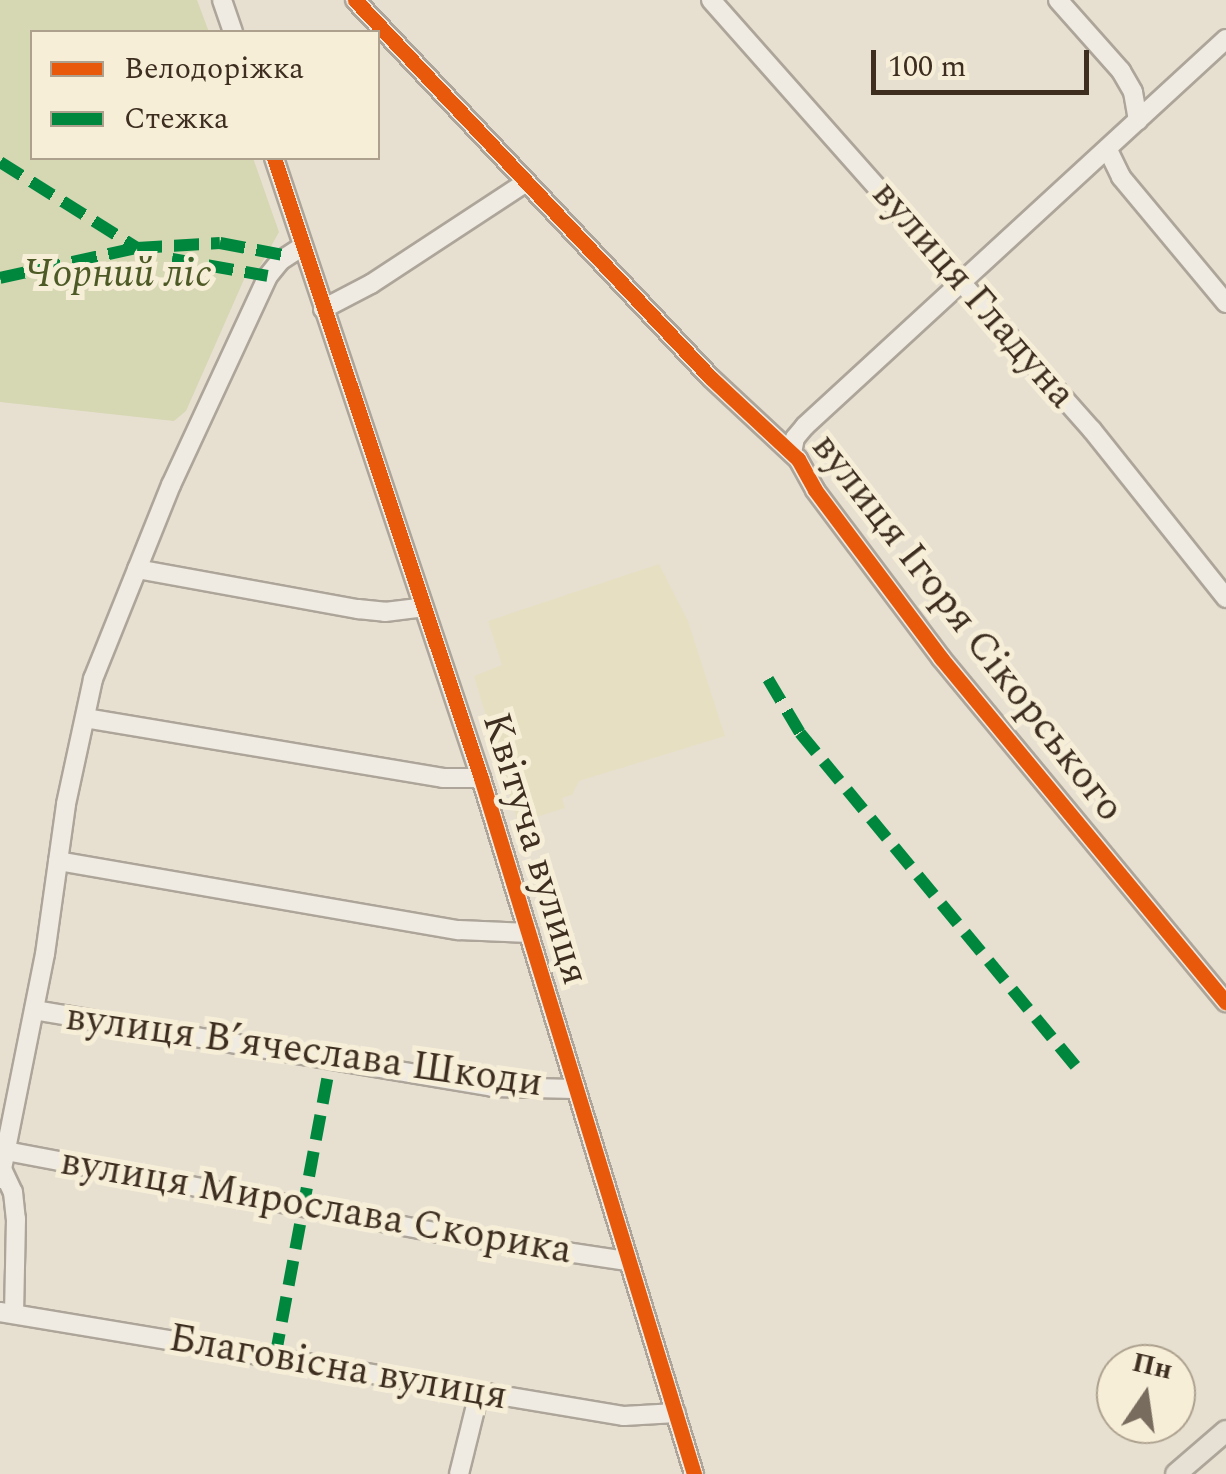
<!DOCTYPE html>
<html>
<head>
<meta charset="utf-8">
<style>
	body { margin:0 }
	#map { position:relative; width:1226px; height:1474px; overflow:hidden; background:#e7e0d1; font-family:Spectral,serif }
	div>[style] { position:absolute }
	.farmland>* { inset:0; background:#e6dfc2 }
	.green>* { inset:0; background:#d6d7b3 }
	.roads { filter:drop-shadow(2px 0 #ada599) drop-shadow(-2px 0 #ada599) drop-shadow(0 2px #ada599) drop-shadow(0 -2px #ada599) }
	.minor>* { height:18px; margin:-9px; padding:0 9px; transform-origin:9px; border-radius:9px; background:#efebe3 }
	.major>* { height:20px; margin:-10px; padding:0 10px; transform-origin:10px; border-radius:10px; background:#e6e1d4 }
	.quiet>* { height:12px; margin-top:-6px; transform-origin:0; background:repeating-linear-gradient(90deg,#00873e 0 25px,transparent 0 37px) }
	.cycleway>* { height:15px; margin:-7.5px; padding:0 7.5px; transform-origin:7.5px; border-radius:7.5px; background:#e8590c }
	span { translate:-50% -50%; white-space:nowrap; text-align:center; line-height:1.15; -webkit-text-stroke:10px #f7eed8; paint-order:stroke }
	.park-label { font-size:40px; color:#4d5a26; font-style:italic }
	.street-label { font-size:40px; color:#3d2e20 }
	.legend { position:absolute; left:30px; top:30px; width:350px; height:130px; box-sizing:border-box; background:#f7eed8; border:2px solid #ada18e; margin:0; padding:12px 18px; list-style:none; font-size:30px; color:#3d2e20 }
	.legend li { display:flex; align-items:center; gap:20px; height:50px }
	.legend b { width:50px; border:2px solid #ada18e }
	.north { position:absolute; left:1096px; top:1344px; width:100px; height:100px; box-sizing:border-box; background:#f7eed8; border:2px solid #ada18e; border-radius:50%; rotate:13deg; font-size:28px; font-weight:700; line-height:40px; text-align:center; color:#3d2e20 }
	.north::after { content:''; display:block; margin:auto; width:35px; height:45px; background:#786c5e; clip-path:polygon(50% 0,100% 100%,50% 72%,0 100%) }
	.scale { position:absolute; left:871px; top:50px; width:218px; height:45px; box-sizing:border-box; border:5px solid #3d2e20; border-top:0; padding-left:12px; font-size:30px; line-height:35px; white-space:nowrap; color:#3d2e20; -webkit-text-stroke:8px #f7eed8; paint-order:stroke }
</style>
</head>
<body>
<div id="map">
	<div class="farmland">
		<i style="clip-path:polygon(659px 564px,688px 621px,725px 736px,579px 781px,572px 795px,562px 798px,565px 808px,518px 823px,474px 676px,502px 665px,488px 621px)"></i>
	</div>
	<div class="green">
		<i style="clip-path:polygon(0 0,197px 0,209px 32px,32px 32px,32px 158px,253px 158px,279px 232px,259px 268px,246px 275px,186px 411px,174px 421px,0 402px)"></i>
	</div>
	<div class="roads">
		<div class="minor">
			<i style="left:222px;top:0;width:34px;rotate:71deg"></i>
			<i style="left:355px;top:0;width:519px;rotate:46.72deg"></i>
			<i style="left:711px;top:378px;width:119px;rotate:43deg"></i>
			<i style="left:798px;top:459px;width:35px;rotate:61deg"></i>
			<i style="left:815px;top:490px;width:210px;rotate:53.1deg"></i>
			<i style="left:941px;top:658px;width:447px;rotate:50.4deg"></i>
			<i style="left:711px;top:0;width:575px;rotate:48.46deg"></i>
			<i style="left:1092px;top:430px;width:215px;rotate:51.4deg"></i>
			<i style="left:1058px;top:0;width:95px;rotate:48.4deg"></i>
			<i style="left:1121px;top:71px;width:24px;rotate:60deg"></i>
			<i style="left:1133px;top:92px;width:29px;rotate:80deg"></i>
			<i style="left:1108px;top:150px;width:30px;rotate:64deg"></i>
			<i style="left:1121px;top:177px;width:164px;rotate:50.2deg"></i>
			<i style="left:274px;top:158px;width:654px;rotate:71.54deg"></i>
			<i style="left:481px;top:778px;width:728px;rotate:72.98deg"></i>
			<i style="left:323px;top:309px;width:54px;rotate:-27.5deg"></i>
			<i style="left:371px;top:284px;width:186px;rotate:-33.3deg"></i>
			<i style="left:792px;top:453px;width:15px;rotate:-79deg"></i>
			<i style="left:795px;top:438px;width:16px;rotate:-50deg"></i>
			<i style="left:805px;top:426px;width:572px;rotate:-42.59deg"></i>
			<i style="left:137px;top:569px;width:225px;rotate:10.3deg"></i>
			<i style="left:358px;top:609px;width:27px;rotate:6deg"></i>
			<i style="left:385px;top:612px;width:38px;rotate:-7deg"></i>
			<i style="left:85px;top:718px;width:363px;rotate:9.5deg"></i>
			<i style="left:443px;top:778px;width:38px"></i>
			<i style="left:58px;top:861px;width:407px;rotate:9.8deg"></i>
			<i style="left:459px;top:930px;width:70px;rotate:2.5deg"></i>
			<i style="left:34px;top:1010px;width:464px;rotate:9.5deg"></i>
			<i style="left:492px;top:1087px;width:82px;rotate:1.4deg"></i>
			<i style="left:6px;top:1151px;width:435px;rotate:10.7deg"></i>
			<i style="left:433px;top:1232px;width:196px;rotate:8.5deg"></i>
			<i style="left:3px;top:1171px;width:23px;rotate:65deg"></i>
			<i style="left:13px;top:1192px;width:27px;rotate:84deg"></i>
			<i style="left:16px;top:1219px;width:95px;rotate:91.2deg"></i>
			<i style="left:0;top:1179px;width:229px;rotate:-78.7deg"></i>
			<i style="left:45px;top:954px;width:151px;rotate:-82deg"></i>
			<i style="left:66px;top:804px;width:128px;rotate:-77.8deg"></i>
			<i style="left:93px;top:679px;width:209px;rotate:-68.1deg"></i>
			<i style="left:171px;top:485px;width:230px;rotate:-65.1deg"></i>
			<i style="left:268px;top:276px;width:19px;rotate:-51deg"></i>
			<i style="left:280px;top:261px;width:27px;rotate:-33deg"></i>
			<i style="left:0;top:1312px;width:633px;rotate:9.46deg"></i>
			<i style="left:624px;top:1416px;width:52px;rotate:-3.3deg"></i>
			<i style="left:459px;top:1474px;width:83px;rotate:-76.1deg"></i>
		</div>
		<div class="major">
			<i style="left:1176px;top:1474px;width:66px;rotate:-40.7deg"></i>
		</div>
	</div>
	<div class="quiet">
		<i style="left:0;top:162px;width:162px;rotate:32.1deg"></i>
		<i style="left:172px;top:259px;width:97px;rotate:10deg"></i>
		<i style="left:0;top:278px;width:140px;rotate:-12.4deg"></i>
		<i style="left:137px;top:248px;width:83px;rotate:-3.4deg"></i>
		<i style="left:220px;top:243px;width:69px;rotate:10.8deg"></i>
		<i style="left:768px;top:679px;width:63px;rotate:59.3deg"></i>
		<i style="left:800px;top:733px;width:444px;rotate:50.4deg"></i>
		<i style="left:275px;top:1358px;width:300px;rotate:-79.4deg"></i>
	</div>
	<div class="cycleway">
		<i style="left:355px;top:0;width:519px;rotate:46.72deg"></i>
		<i style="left:711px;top:378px;width:119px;rotate:43deg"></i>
		<i style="left:798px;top:459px;width:35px;rotate:61deg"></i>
		<i style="left:815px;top:490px;width:210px;rotate:53.1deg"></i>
		<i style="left:941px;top:658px;width:447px;rotate:50.4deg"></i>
		<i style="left:274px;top:158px;width:654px;rotate:71.54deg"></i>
		<i style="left:481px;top:778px;width:728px;rotate:72.98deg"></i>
	</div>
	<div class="park-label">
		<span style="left:118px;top:275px">Чорний ліс</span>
	</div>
	<div class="street-label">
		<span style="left:973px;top:295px;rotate:49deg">вулиця Гладуна</span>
		<span style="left:967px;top:628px;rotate:52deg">вулиця Ігоря Сікорського</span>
		<span style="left:535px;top:849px;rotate:73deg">Квітуча вулиця</span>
		<span style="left:304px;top:1051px;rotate:8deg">вулиця Вʼячеслава Шкоди</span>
		<span style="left:316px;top:1207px;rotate:10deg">вулиця Мирослава Скорика</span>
		<span style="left:338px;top:1368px;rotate:10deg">Благовісна вулиця</span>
	</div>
	<ul class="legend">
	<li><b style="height:12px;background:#e8590c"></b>Велодоріжка</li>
	<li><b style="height:12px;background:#00873e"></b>Стежка</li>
	</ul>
	<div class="north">Пн</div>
	<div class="scale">100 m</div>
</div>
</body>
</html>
